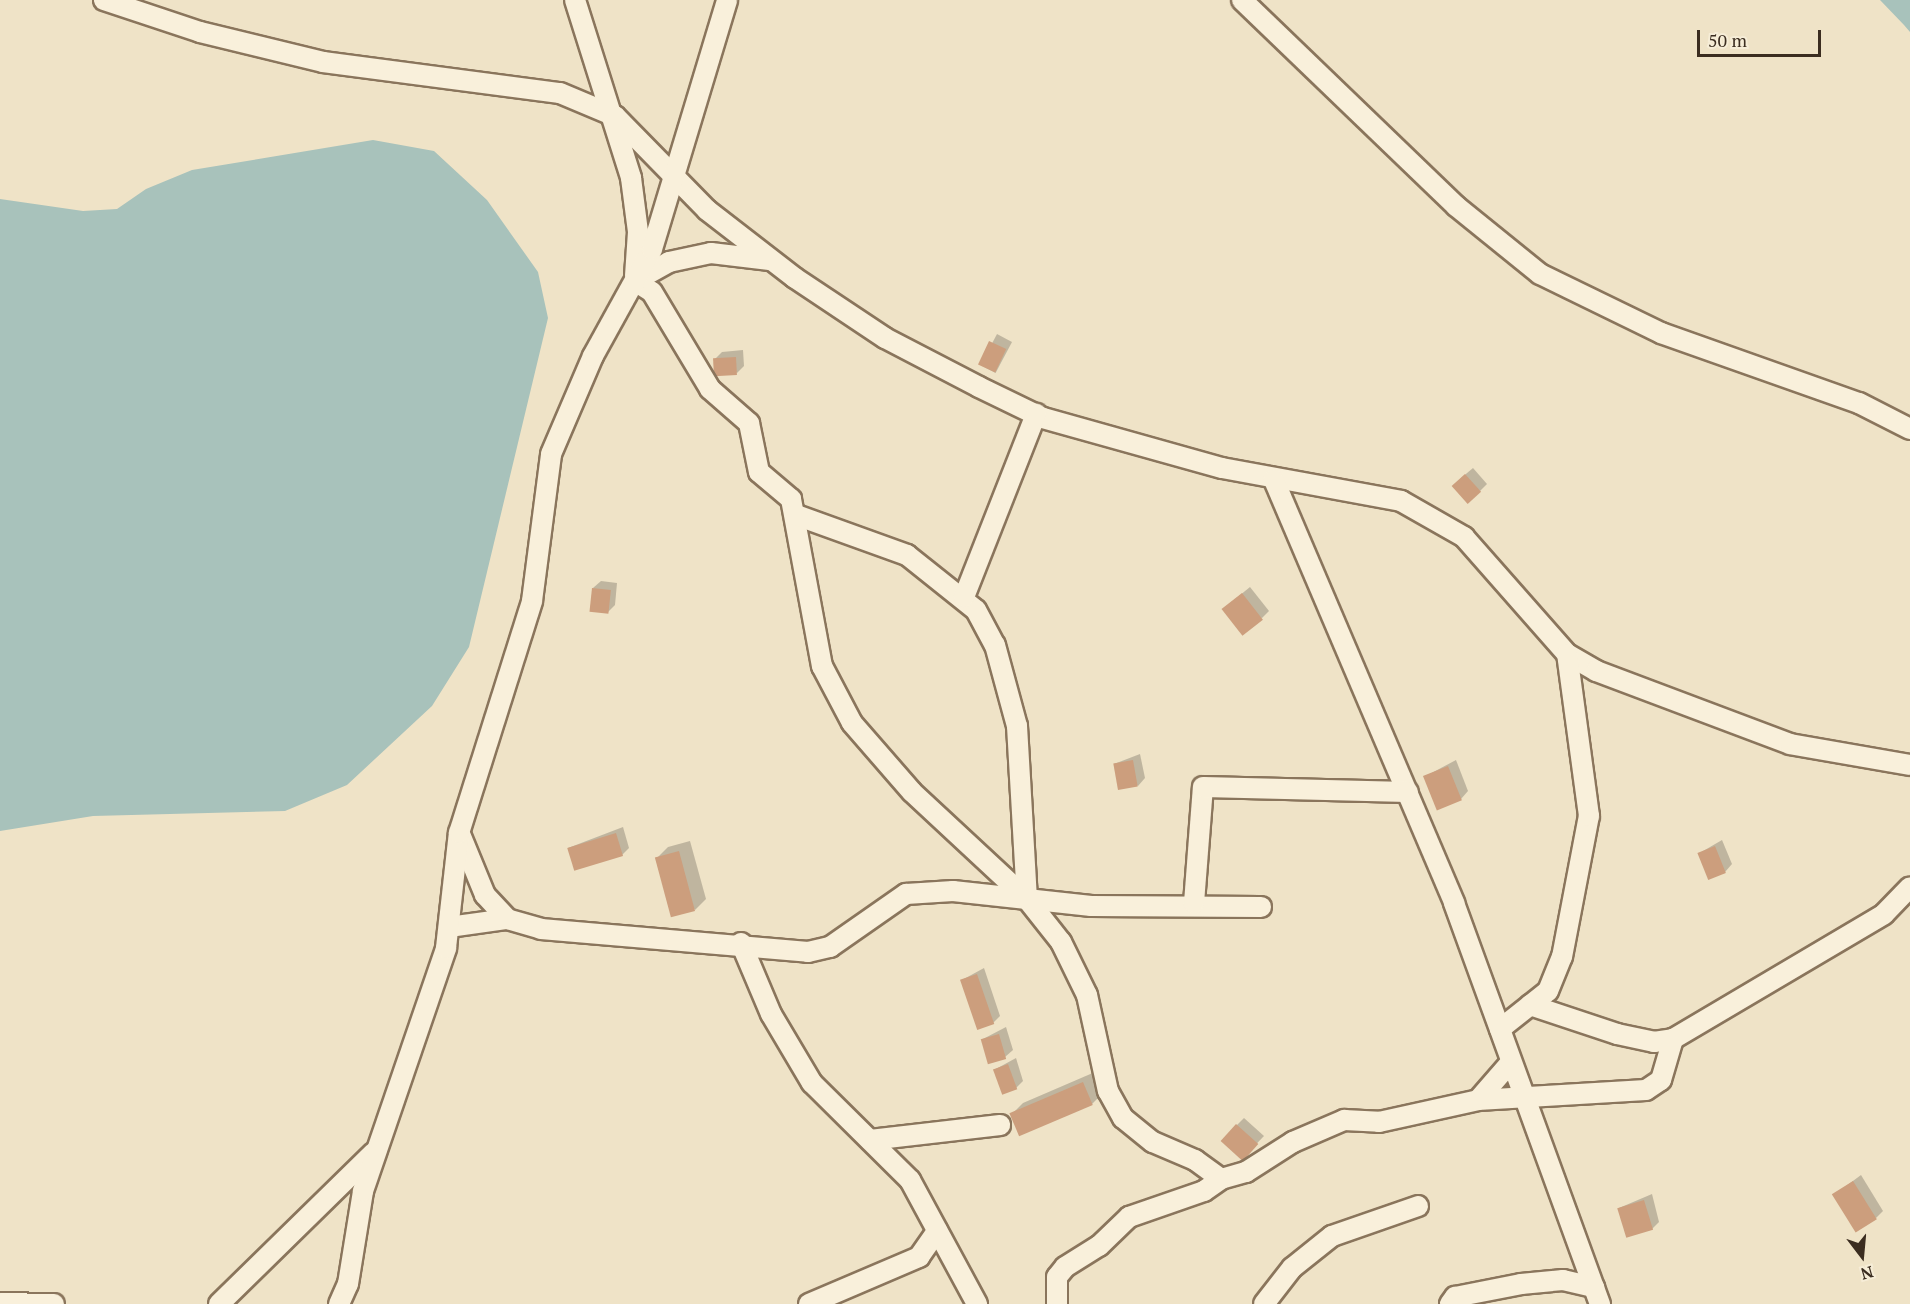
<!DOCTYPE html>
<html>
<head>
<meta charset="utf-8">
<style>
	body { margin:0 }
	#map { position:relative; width:1910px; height:1304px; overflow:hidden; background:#efe3c7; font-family:"PT Serif",serif }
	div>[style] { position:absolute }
	.water>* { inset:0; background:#a8c2bb }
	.shadow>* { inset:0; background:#0003; transform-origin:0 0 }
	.building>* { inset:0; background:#cc9e7d; transform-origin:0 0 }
	.roads { filter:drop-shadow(2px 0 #8a755c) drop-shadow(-2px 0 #8a755c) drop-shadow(0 2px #8a755c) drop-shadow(0 -2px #8a755c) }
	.minor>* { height:20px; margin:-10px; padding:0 10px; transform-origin:10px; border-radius:10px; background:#f9f0db }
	span { translate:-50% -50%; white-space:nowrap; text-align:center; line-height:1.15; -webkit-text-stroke:6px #f6edd7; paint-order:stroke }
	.north { position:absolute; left:1832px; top:1226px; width:60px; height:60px; -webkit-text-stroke:4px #f6edd7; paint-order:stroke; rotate:164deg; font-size:16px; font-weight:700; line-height:24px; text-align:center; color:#3b2d20 }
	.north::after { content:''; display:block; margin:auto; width:21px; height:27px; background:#3b2d20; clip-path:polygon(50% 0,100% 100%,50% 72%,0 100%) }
	.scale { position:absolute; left:1697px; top:30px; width:124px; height:27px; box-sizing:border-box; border:3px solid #3b2d20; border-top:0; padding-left:8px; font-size:18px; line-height:21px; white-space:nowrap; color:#3b2d20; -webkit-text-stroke:4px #f6edd7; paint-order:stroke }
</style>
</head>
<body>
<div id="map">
	<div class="water">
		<i style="clip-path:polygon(1880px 0,1910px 0,1910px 32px,1904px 25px)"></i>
		<i style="clip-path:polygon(373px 140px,434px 151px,487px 200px,538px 272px,548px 318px,469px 647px,432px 706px,347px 785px,285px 811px,93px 816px,0 831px,0 199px,83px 211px,117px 209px,146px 189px,192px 170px)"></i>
	</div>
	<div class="shadow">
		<i style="left:997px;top:334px;width:17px;height:35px;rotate:28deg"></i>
		<i style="clip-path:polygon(743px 350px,744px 366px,737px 373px,715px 359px,722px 352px)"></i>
		<i style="clip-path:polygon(1473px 468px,1487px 484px,1480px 491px,1460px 479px)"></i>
		<i style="clip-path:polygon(601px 581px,617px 583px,615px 605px,608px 612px,593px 588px)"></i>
		<i style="clip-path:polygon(1250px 587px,1269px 611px,1262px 618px,1223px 609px)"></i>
		<i style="clip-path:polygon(1140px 754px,1145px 778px,1138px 786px,1114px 764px)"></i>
		<i style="clip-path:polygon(1456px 760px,1468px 791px,1461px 799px,1424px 777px)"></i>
		<i style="clip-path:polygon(623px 827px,629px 848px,622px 855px,568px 848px)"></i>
		<i style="clip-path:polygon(1722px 840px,1732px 864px,1725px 872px,1698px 854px)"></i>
		<i style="clip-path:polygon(690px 841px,706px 899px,695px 910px,657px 858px,668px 847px)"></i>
		<i style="clip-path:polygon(984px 968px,1000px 1016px,993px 1023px,962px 980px)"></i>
		<i style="clip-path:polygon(1006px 1027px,1013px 1050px,1005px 1057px,983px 1039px)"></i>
		<i style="clip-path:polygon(1016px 1058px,1023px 1081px,1016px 1088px,994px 1070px)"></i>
		<i style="clip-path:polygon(1095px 1072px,1103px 1093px,1092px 1104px,1012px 1114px,1023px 1103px)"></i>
		<i style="clip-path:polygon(1244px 1118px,1264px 1136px,1242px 1159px,1237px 1125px)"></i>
		<i style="clip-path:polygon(1861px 1175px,1883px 1211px,1876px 1218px,1834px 1195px)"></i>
		<i style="clip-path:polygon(1652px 1194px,1659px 1222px,1652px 1229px,1619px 1208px)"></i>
	</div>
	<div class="building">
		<i style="left:989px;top:341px;width:19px;height:26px;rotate:25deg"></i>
		<i style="left:736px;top:357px;width:18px;height:23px;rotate:87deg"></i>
		<i style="left:1465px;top:474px;width:24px;height:18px;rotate:48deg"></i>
		<i style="left:592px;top:588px;width:19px;height:24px;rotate:6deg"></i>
		<i style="left:1242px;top:593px;width:34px;height:26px;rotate:52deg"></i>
		<i style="left:1133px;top:760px;width:27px;height:20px;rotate:80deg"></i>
		<i style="left:1448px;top:766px;width:37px;height:27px;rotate:68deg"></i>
		<i style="left:616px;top:833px;width:24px;height:51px;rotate:73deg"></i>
		<i style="left:1715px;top:846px;width:29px;height:19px;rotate:68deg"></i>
		<i style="left:679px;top:851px;width:62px;height:25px;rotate:75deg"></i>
		<i style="left:977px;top:974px;width:53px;height:18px;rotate:71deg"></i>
		<i style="left:999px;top:1034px;width:26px;height:19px;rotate:74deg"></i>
		<i style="left:1008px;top:1064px;width:27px;height:16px;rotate:70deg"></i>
		<i style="left:1083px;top:1082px;width:25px;height:80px;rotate:67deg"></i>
		<i style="left:1236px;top:1124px;width:30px;height:23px;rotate:42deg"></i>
		<i style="left:1853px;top:1181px;width:45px;height:25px;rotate:58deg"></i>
		<i style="left:1644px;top:1200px;width:31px;height:28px;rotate:73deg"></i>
	</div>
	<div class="roads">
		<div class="minor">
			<i style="left:104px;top:0;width:101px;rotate:18.4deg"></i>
			<i style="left:200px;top:32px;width:127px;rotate:13.7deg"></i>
			<i style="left:323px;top:62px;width:239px;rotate:7.5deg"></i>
			<i style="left:560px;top:93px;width:60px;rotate:22.7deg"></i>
			<i style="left:615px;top:116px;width:132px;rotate:45.6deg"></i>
			<i style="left:707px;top:210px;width:111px;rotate:37.7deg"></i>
			<i style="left:795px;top:278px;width:108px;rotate:33.7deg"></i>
			<i style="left:885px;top:338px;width:106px;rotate:27.5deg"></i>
			<i style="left:979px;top:387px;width:71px;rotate:25.8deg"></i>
			<i style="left:1043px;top:418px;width:186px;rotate:15.6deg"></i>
			<i style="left:1222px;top:468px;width:182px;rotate:10.4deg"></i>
			<i style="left:1401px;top:501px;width:73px;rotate:29.7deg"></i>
			<i style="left:1464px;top:537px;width:156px;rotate:48.6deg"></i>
			<i style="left:1567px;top:654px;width:34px;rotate:30deg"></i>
			<i style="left:1596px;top:671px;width:207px;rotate:20.6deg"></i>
			<i style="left:1790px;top:744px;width:122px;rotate:9.9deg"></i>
			<i style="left:575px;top:0;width:187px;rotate:72.5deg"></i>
			<i style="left:631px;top:178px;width:54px;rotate:82.6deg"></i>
			<i style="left:638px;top:232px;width:44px;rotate:93.9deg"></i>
			<i style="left:1242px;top:0;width:297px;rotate:43.9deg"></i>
			<i style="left:1456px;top:206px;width:108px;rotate:39deg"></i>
			<i style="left:1540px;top:274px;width:135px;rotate:26deg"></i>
			<i style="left:1661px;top:333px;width:210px;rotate:19.5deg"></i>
			<i style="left:1859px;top:403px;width:57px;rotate:27deg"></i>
			<i style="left:635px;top:281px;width:20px;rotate:33deg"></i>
			<i style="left:652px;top:292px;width:113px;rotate:59.1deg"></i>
			<i style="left:710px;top:389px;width:52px;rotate:41.1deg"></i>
			<i style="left:749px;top:423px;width:50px;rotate:78.5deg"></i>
			<i style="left:759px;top:472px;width:42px;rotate:40.2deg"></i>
			<i style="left:791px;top:499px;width:170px;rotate:79.5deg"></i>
			<i style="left:822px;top:666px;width:64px;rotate:62.2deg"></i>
			<i style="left:852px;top:723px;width:91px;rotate:49deg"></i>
			<i style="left:912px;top:792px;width:157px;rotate:42.9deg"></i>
			<i style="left:1027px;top:899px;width:55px;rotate:51.7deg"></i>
			<i style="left:1061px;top:942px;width:59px;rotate:63.9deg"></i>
			<i style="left:1087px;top:995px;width:98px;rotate:77.7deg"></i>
			<i style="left:1108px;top:1091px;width:31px;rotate:61deg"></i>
			<i style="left:1123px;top:1118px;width:38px;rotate:39deg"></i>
			<i style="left:1153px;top:1142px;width:46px;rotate:23.2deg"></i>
			<i style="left:1195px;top:1160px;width:32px;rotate:36deg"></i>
			<i style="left:1221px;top:1179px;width:26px;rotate:-16deg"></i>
			<i style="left:1246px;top:1172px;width:56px;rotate:-32.6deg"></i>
			<i style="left:1293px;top:1142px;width:56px;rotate:-23.3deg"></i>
			<i style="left:1344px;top:1120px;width:35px;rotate:3deg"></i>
			<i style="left:1379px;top:1122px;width:101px;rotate:-12.5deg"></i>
			<i style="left:1478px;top:1100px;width:50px;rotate:-49deg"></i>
			<i style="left:635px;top:281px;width:39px;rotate:-29deg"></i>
			<i style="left:669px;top:262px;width:43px;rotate:-12.1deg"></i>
			<i style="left:711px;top:253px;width:59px;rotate:6.8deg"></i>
			<i style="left:1274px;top:480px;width:460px;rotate:66.9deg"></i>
			<i style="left:1454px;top:903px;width:427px;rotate:70deg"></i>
			<i style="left:796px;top:515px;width:118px;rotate:19.8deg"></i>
			<i style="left:907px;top:555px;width:88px;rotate:38.6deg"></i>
			<i style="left:976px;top:610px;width:40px;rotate:62deg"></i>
			<i style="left:995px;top:645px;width:84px;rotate:74.8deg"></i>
			<i style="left:1017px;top:726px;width:173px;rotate:86.7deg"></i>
			<i style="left:964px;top:597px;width:197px;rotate:-68.5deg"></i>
			<i style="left:460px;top:834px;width:66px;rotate:67.7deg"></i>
			<i style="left:485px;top:895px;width:33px;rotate:47deg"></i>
			<i style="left:507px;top:919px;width:35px;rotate:16deg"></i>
			<i style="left:541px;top:929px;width:268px;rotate:4.9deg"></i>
			<i style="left:808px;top:952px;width:23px;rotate:-13deg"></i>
			<i style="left:830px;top:947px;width:93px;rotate:-34.9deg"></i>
			<i style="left:906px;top:894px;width:47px;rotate:-3.7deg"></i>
			<i style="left:953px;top:891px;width:139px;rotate:6.2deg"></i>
			<i style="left:1091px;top:906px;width:170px;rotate:0.3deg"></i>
			<i style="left:1194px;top:903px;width:116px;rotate:-85.6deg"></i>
			<i style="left:1203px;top:787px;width:205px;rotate:1.4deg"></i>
			<i style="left:449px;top:927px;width:59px;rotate:-7.9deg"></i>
			<i style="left:741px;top:943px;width:77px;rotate:67.1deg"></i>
			<i style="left:771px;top:1014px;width:80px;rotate:59.3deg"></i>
			<i style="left:812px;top:1083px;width:138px;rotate:44.7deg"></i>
			<i style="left:910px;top:1180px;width:141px;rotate:61.6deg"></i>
			<i style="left:1530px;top:1005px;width:92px;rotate:18.4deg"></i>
			<i style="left:1617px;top:1034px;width:38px;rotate:12deg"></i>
			<i style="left:1654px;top:1042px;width:19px;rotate:-9deg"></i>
			<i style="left:1673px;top:1039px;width:245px;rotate:-30.6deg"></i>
			<i style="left:1884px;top:914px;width:37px;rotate:-46deg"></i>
			<i style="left:1500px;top:1029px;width:61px;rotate:-38.4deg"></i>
			<i style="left:1548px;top:991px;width:37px;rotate:-68deg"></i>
			<i style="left:1562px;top:957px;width:144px;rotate:-79.2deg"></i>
			<i style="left:1589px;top:816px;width:163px;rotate:-97.7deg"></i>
			<i style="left:1478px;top:1100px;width:168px;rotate:-3.4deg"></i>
			<i style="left:1646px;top:1090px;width:18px;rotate:-34deg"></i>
			<i style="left:1661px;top:1080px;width:43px;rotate:-73.7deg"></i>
			<i style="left:870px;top:1140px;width:131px;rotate:-6.6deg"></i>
			<i style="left:0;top:1303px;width:54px;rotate:1.1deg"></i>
			<i style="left:219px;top:1304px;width:216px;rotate:-44.4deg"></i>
			<i style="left:339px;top:1304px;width:22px;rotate:-66deg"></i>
			<i style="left:348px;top:1284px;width:94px;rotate:-80.8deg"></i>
			<i style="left:363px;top:1191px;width:257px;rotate:-71.1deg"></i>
			<i style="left:446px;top:948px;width:116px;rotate:-83.6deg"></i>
			<i style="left:459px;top:833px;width:243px;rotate:-72.5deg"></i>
			<i style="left:532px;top:601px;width:148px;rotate:-82.6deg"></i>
			<i style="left:551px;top:454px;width:107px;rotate:-66.8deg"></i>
			<i style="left:593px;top:356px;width:122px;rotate:-61.1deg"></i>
			<i style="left:652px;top:249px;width:260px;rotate:-73.2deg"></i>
			<i style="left:809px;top:1304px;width:120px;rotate:-23.1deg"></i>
			<i style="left:919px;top:1257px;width:32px;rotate:-55deg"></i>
			<i style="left:1057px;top:1304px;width:27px;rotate:-90deg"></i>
			<i style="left:1057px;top:1277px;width:13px;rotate:-51deg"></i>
			<i style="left:1065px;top:1267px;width:40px;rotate:-32deg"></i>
			<i style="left:1099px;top:1246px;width:42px;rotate:-44deg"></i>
			<i style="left:1129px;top:1217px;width:79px;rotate:-19.1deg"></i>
			<i style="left:1204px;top:1191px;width:21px;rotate:-35deg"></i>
			<i style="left:1264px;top:1304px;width:46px;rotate:-52.1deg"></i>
			<i style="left:1292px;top:1268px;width:51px;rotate:-38.7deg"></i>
			<i style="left:1332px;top:1236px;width:91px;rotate:-19.2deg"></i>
			<i style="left:1450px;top:1304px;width:9px;rotate:-54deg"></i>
			<i style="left:1455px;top:1297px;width:67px;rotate:-11.1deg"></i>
			<i style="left:1521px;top:1284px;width:42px;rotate:-5.4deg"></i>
			<i style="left:1563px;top:1280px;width:32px;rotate:13deg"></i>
		</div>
	</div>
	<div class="north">N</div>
	<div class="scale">50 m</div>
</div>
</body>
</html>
